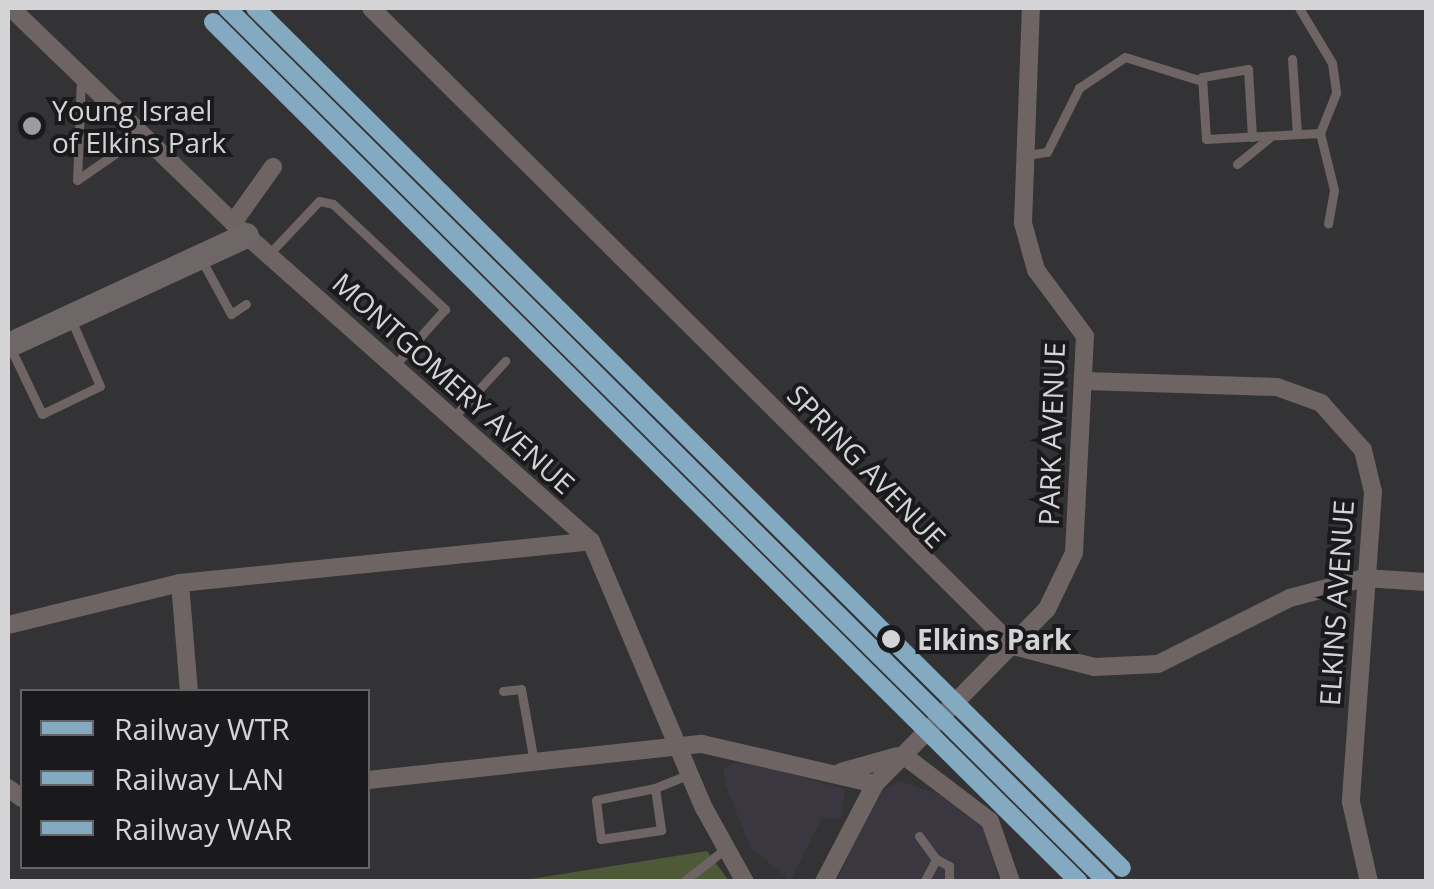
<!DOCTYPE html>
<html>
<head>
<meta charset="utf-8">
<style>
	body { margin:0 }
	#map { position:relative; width:1434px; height:889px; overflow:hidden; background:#333234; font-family:"Open Sans",sans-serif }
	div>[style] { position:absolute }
	.built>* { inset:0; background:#3b3740 }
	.green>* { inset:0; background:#4e5938 }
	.lane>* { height:9px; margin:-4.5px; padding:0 4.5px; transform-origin:4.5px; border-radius:4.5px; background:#6e6464 }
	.street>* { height:18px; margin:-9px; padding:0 9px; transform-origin:9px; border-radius:9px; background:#6e6464 }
	.secondary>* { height:25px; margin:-12.5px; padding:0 12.5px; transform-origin:12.5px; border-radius:12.5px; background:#6f6667 }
	.rail-1>* { height:18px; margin:-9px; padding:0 9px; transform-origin:9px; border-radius:9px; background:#83aac1 }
	.rail-2>* { height:18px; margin:-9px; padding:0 9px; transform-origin:9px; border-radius:9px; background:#83aac1 }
	.rail-3>* { height:18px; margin:-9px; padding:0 9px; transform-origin:9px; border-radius:9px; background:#83aac1 }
	.dots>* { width:28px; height:28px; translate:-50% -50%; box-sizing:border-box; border:5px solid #1a191b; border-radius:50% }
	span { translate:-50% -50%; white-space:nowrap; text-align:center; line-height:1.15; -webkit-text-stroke:8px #1a191b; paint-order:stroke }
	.poi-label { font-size:28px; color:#d4d3d6 }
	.left { translate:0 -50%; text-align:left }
	.street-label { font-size:28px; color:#d4d3d6 }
	.stop-label { font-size:28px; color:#d4d3d6; font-weight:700 }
	.frame { position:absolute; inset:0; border:10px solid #d4d3d6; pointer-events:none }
	.legend { position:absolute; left:20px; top:689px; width:350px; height:180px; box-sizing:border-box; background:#1a191b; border:2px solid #646366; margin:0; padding:12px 18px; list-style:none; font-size:30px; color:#d4d3d6 }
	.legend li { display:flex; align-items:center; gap:20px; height:50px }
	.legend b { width:50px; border:2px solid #646366 }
</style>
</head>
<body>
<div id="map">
	<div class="built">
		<i style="clip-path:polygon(743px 761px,845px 789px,841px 819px,822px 818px,790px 881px,750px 847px,726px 787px,723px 768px)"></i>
		<i style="clip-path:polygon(900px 781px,958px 801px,983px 825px,999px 881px,836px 882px,880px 792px)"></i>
	</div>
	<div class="green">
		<i style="clip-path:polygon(707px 851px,729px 881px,512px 882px)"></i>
	</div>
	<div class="lane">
		<i style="left:1299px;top:8px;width:64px;rotate:59deg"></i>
		<i style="left:1332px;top:63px;width:30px;rotate:82deg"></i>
		<i style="left:1336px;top:93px;width:43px;rotate:111.8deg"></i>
		<i style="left:1320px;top:133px;width:59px;rotate:76.2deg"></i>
		<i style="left:1334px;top:190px;width:34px;rotate:100deg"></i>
		<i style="left:1292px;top:59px;width:75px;rotate:86.2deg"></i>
		<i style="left:81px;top:78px;width:102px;rotate:92.2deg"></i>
		<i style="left:77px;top:180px;width:79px;rotate:-34.7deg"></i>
		<i style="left:1252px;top:137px;width:68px;rotate:-93.4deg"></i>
		<i style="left:1248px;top:69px;width:47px;rotate:170.1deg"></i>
		<i style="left:1202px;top:77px;width:62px;rotate:86.3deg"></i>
		<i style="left:1206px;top:139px;width:114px;rotate:-3deg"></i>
		<i style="left:1027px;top:155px;width:20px;rotate:-9deg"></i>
		<i style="left:1047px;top:152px;width:72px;rotate:-63.4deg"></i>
		<i style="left:1079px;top:88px;width:55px;rotate:-34deg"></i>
		<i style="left:1125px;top:57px;width:81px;rotate:17.3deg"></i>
		<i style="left:1237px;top:164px;width:41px;rotate:-39.1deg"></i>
		<i style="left:268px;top:255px;width:74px;rotate:-46.6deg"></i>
		<i style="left:319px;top:201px;width:14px;rotate:12deg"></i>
		<i style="left:333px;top:204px;width:154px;rotate:43.2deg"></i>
		<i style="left:445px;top:309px;width:76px;rotate:131.8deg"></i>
		<i style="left:201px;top:259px;width:63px;rotate:61.4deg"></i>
		<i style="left:231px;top:314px;width:18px;rotate:-34deg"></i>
		<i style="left:10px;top:347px;width:74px;rotate:64.5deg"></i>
		<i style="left:42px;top:414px;width:64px;rotate:-25.8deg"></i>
		<i style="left:100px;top:386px;width:75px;rotate:-113.5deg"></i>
		<i style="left:452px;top:419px;width:79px;rotate:-47.6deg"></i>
		<i style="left:503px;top:691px;width:18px;rotate:-6deg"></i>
		<i style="left:521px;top:689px;width:74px;rotate:79.9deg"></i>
		<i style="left:655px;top:788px;width:60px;rotate:168.5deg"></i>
		<i style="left:596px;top:800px;width:39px;rotate:83deg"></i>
		<i style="left:601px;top:839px;width:61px;rotate:-8.5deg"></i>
		<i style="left:661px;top:830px;width:42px;rotate:-98.1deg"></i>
		<i style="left:655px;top:788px;width:38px;rotate:-22deg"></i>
		<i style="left:919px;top:836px;width:29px;rotate:54deg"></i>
		<i style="left:683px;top:882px;width:53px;rotate:-38.2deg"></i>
		<i style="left:924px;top:882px;width:26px;rotate:-62deg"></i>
		<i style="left:936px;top:859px;width:15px;rotate:28deg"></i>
		<i style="left:949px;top:866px;width:16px;rotate:90deg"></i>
	</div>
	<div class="street">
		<i style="left:11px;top:8px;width:327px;rotate:44deg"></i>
		<i style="left:246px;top:235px;width:461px;rotate:41.6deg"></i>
		<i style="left:591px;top:541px;width:290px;rotate:67.1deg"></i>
		<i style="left:704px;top:808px;width:85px;rotate:61deg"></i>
		<i style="left:371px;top:8px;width:905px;rotate:44.82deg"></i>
		<i style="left:1013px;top:646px;width:84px;rotate:14.5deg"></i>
		<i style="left:1094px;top:667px;width:64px;rotate:-2.7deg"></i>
		<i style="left:1158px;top:664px;width:148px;rotate:-26.6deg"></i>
		<i style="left:1290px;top:598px;width:77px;rotate:-15.1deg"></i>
		<i style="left:1364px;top:578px;width:62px;rotate:3.7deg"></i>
		<i style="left:233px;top:223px;width:69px;rotate:-54.5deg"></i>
		<i style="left:1085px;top:381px;width:192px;rotate:1.8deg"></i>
		<i style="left:1277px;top:387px;width:47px;rotate:20deg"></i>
		<i style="left:1321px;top:403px;width:63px;rotate:48.2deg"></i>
		<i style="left:1363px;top:450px;width:43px;rotate:76.6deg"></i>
		<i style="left:1373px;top:492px;width:311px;rotate:94.1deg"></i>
		<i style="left:1351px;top:802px;width:82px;rotate:77.3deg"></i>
		<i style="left:180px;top:583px;width:109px;rotate:85.3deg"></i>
		<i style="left:8px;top:625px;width:177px;rotate:-13.7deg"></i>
		<i style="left:180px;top:583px;width:413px;rotate:-5.8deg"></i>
		<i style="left:903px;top:755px;width:109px;rotate:37.2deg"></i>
		<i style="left:990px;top:821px;width:65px;rotate:71deg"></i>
		<i style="left:841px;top:772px;width:59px;rotate:-15.7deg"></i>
		<i style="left:368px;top:780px;width:336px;rotate:-6.2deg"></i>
		<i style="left:702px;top:744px;width:178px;rotate:13deg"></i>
		<i style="left:8px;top:788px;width:17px;rotate:36deg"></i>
		<i style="left:824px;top:882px;width:110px;rotate:-62.5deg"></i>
		<i style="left:875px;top:784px;width:245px;rotate:-45.5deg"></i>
		<i style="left:1047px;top:609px;width:62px;rotate:-64.3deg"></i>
		<i style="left:1074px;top:553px;width:217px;rotate:-87.1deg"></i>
		<i style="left:1085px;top:336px;width:82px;rotate:-126.6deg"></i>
		<i style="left:1036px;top:270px;width:49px;rotate:-105.5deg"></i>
		<i style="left:1023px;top:223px;width:215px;rotate:-87.9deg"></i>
	</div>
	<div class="secondary">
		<i style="left:8px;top:345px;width:262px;rotate:-24.8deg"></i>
	</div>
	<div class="rail-1">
		<i style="left:227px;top:8px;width:1240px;rotate:44.8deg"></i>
	</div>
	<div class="rail-2">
		<i style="left:213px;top:22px;width:1220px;rotate:44.8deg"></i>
	</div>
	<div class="rail-3">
		<i style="left:255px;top:8px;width:1221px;rotate:44.77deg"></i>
	</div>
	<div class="dots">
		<i style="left:32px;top:126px;background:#9c9b9d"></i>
		<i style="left:891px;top:639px;background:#d4d3d6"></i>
	</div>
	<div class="poi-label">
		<span class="left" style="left:52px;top:126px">Young Israel<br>of Elkins Park</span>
	</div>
	<div class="street-label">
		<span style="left:454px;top:383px;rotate:42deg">MONTGOMERY AVENUE</span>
		<span style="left:1051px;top:434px;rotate:-88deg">PARK AVENUE</span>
		<span style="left:867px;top:466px;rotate:46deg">SPRING AVENUE</span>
		<span style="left:1336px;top:603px;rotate:-86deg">ELKINS AVENUE</span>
	</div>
	<div class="stop-label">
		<span class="left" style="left:917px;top:639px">Elkins Park</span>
	</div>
	<div class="frame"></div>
	<ul class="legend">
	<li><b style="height:12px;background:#83aac1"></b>Railway WTR</li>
	<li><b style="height:12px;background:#83aac1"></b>Railway LAN</li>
	<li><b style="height:12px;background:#83aac1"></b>Railway WAR</li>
	</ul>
</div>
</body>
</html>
